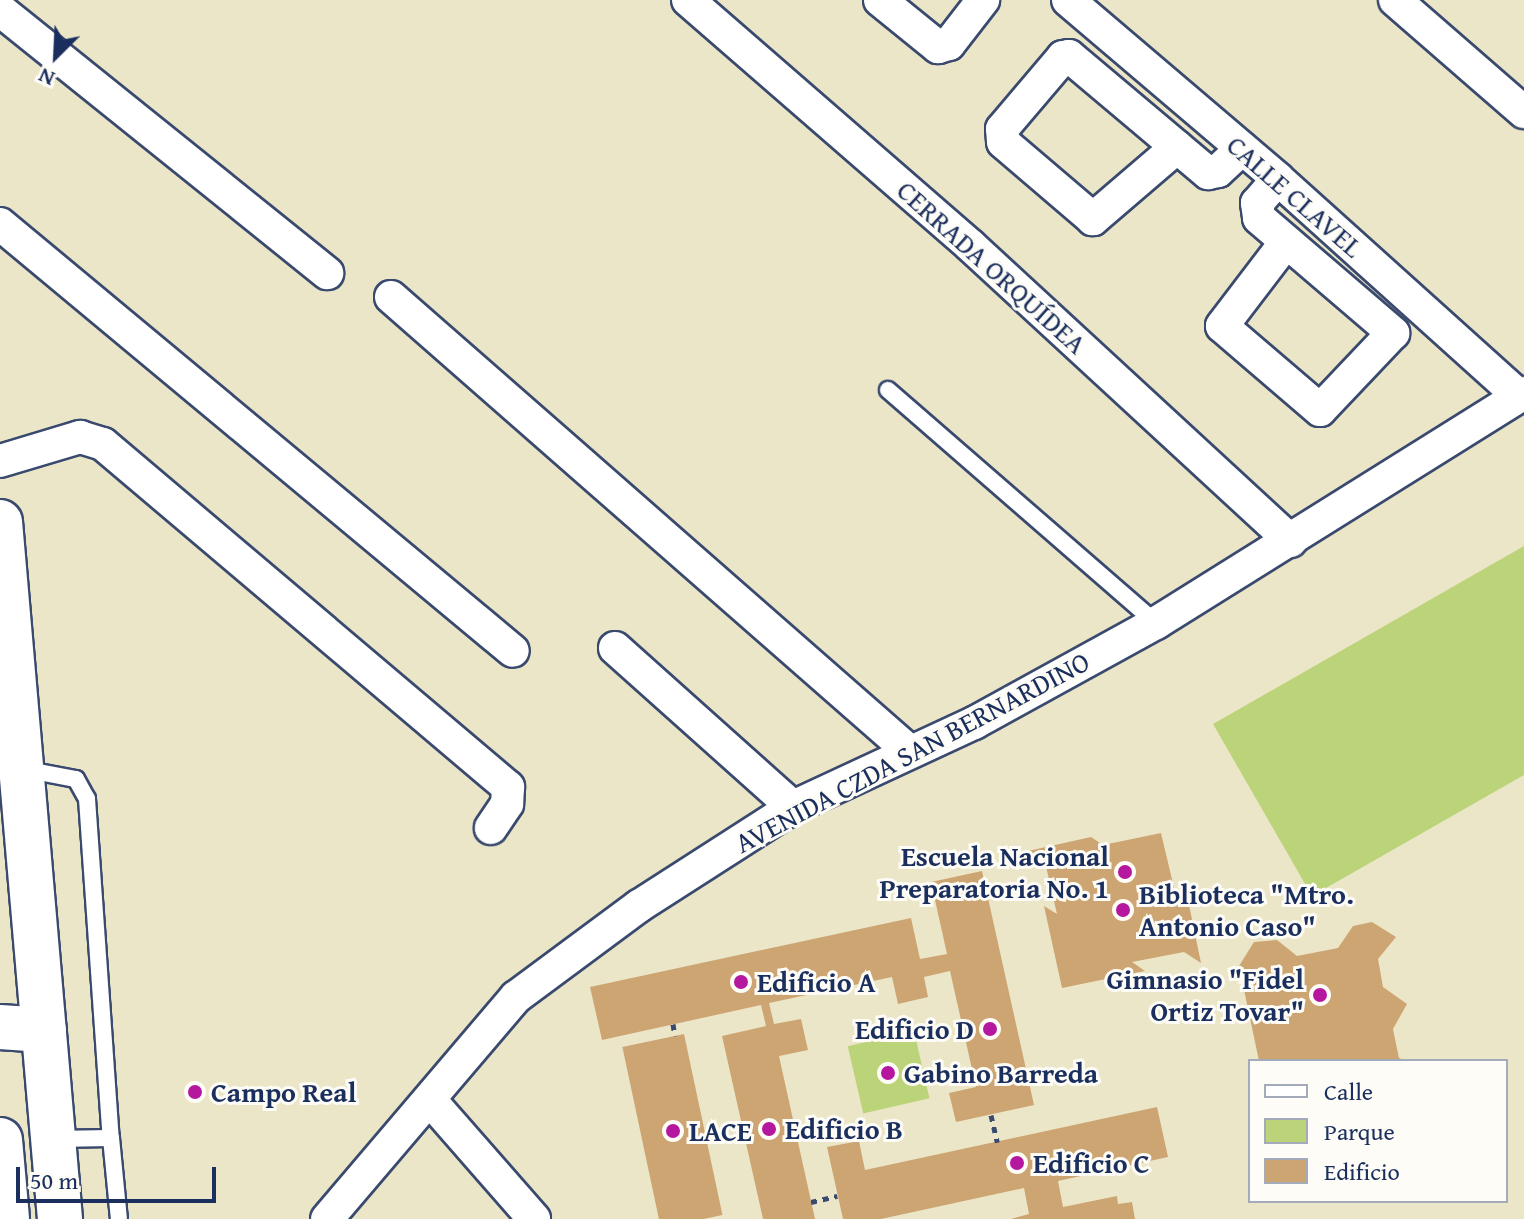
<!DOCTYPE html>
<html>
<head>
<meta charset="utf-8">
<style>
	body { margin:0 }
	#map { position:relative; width:1524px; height:1219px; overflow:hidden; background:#ece6c9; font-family:"Gentium Book Plus",serif }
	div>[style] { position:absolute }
	.green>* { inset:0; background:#bcd479; transform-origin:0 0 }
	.building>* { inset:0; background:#cda572; transform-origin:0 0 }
	.path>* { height:5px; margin-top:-2.5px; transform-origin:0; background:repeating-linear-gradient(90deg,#3a4a6e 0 6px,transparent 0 12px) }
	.roads { filter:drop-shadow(2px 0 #3a4a6e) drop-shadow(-2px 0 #3a4a6e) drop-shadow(0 2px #3a4a6e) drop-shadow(0 -2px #3a4a6e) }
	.service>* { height:16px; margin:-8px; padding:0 8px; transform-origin:8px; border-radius:8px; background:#fff }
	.minor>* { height:32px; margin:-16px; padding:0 16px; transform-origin:16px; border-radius:16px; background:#fff }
	.secondary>* { height:44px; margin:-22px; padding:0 22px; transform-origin:22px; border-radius:22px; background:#fff }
	.dots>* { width:22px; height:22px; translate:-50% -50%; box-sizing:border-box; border:4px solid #fdfcf7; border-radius:50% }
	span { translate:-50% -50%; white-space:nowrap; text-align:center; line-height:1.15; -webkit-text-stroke:6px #fdfcf7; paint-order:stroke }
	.street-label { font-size:28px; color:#1b2f5e }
	.poi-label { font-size:28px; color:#1b2f5e; font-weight:700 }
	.right { translate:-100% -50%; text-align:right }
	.left { translate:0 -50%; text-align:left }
	.legend { position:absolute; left:1248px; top:1059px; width:260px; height:144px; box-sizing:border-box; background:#fdfcf7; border:2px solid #a3aaba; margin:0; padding:10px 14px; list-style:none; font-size:24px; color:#1b2f5e }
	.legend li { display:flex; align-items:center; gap:16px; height:40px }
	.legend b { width:40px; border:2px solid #a3aaba }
	.north { position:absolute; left:16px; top:16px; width:80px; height:80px; -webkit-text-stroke:6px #fdfcf7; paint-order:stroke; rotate:204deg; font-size:22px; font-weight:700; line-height:32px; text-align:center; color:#1b2f5e }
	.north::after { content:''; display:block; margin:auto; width:28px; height:36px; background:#1b2f5e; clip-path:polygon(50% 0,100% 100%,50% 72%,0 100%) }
	.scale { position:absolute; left:16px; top:1167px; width:200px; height:36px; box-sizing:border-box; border:4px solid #1b2f5e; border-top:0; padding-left:10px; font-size:24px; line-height:28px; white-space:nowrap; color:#1b2f5e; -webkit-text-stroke:6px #fdfcf7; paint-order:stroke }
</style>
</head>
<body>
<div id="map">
	<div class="green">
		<i style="clip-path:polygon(1524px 546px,1524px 775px,1312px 896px,1213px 724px)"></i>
		<i style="left:914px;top:1031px;width:69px;height:68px;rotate:77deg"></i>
	</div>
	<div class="building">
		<i style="clip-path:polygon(1161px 833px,1175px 892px,1188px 900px,1201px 963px,1184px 952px,1132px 962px,1145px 971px,1062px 988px,1044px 906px,1057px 914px,1045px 862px,1028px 851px,1091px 837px,1103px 845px)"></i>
		<i style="clip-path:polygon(982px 871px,1034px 1105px,956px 1122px,949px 1093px,976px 1087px,950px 971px,924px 977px,928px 997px,898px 1004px,892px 977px,769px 1003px,774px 1024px,801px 1019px,808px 1050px,779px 1056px,815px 1219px,763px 1219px,722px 1036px,766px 1026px,761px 1005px,602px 1040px,590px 987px,911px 918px,920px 959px,947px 954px,931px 882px)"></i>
		<i style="clip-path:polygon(1372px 922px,1396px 937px,1378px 959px,1383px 987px,1407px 1004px,1393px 1029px,1399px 1058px,1406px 1061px,1259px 1061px,1239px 966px,1254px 942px,1277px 940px,1297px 956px,1338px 948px,1353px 926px)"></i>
		<i style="left:684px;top:1034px;width:185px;height:63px;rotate:78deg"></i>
		<i style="clip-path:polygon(1157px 1107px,1168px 1157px,1058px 1181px,1063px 1207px,1117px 1196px,1118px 1204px,1132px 1202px,1135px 1219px,1011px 1219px,1029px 1214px,1024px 1188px,881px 1219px,843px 1219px,827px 1147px,859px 1141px,865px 1170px)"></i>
	</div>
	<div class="path">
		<i style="left:673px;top:1024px;width:12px;rotate:81deg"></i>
		<i style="left:991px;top:1115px;width:28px;rotate:77deg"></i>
		<i style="left:811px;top:1202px;width:27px;rotate:-13deg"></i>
	</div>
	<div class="roads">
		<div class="service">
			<i style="left:888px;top:390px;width:355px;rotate:41deg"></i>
			<i style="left:23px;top:769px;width:54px;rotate:10.7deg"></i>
			<i style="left:76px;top:779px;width:23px;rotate:61deg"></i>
			<i style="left:87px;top:799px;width:340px;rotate:86deg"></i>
			<i style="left:111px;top:1138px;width:57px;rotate:179deg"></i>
			<i style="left:111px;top:1138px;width:81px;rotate:84.4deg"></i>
		</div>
		<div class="minor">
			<i style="left:688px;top:0;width:375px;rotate:41deg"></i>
			<i style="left:971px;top:246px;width:435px;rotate:42.7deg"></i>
			<i style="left:880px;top:0;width:75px;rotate:39deg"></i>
			<i style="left:938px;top:47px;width:11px;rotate:-15deg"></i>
			<i style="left:949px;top:44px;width:56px;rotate:-52.3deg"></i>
			<i style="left:1068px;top:0;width:276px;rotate:40.4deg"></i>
			<i style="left:1278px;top:179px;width:324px;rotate:42deg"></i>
			<i style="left:1395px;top:0;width:171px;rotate:41deg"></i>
			<i style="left:0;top:10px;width:420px;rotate:38.8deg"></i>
			<i style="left:1177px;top:147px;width:111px;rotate:139.4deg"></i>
			<i style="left:1093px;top:219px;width:118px;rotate:-139.5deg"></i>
			<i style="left:1003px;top:142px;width:13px;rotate:-94deg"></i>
			<i style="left:1002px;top:129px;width:94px;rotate:-49.7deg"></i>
			<i style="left:1063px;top:57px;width:6px;rotate:-9deg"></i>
			<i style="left:1069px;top:56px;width:182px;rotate:40.1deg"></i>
			<i style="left:1208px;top:173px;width:10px;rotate:-11deg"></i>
			<i style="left:1218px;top:171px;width:33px;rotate:-43deg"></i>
			<i style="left:1278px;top:179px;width:32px;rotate:131deg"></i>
			<i style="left:1257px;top:203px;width:15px;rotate:82deg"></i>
			<i style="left:1259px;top:218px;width:177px;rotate:40.6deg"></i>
			<i style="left:1393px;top:333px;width:106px;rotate:133.5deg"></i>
			<i style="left:1320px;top:410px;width:129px;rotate:-139.4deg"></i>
			<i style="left:1222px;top:326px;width:106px;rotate:-52.7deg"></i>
			<i style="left:0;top:224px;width:667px;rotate:39.77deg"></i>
			<i style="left:391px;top:297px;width:687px;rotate:41.23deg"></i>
			<i style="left:0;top:461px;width:84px;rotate:-16.7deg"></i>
			<i style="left:80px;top:437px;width:24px;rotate:17deg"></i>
			<i style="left:103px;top:444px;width:531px;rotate:40.26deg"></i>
			<i style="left:508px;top:787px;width:17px;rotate:93deg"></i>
			<i style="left:507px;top:804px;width:29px;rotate:124deg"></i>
			<i style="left:615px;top:648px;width:239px;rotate:41.8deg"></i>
			<i style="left:430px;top:1100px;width:158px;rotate:48.8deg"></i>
			<i style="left:327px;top:1219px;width:292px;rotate:-49.6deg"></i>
			<i style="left:516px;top:997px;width:153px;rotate:-36.5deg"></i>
			<i style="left:639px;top:906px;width:183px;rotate:-32.7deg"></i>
			<i style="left:793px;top:807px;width:200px;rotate:-24.9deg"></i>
			<i style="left:974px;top:723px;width:208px;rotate:-28.8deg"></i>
			<i style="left:1156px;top:623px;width:434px;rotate:-32deg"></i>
		</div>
		<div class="secondary">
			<i style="left:0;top:522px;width:700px;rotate:85.08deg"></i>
			<i style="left:0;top:1027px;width:44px;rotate:3.9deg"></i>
			<i style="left:0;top:1140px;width:79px;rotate:84.9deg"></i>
		</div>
	</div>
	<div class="dots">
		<i style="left:1125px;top:872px;background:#b5179e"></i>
		<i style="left:1123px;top:910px;background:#b5179e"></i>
		<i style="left:741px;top:982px;background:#b5179e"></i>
		<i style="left:1320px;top:995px;background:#b5179e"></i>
		<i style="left:990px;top:1029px;background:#b5179e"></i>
		<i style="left:888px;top:1073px;background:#b5179e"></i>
		<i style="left:195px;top:1092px;background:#b5179e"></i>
		<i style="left:769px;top:1129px;background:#b5179e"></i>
		<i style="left:673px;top:1131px;background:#b5179e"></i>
		<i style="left:1017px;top:1163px;background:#b5179e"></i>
	</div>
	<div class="street-label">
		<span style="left:1295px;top:196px;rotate:41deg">CALLE CLAVEL</span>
		<span style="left:992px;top:267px;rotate:42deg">CERRADA ORQUÍDEA</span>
		<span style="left:912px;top:752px;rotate:-28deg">AVENIDA CZDA SAN BERNARDINO</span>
	</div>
	<div class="poi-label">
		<span class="right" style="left:1109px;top:872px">Escuela Nacional<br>Preparatoria No. 1</span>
		<span class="left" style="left:1139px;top:910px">Biblioteca "Mtro.<br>Antonio Caso"</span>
		<span class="right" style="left:1304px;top:995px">Gimnasio "Fidel<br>Ortiz Tovar"</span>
		<span class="left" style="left:757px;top:982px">Edificio A</span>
		<span class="right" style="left:974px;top:1029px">Edificio D</span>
		<span class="left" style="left:904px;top:1073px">Gabino Barreda</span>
		<span class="left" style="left:211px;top:1092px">Campo Real</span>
		<span class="left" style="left:785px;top:1129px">Edificio B</span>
		<span class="left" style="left:689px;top:1131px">LACE</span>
		<span class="left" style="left:1033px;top:1163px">Edificio C</span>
	</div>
	<ul class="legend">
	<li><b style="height:10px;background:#fff"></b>Calle</li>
	<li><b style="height:22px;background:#bcd479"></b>Parque</li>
	<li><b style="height:22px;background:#cda572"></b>Edificio</li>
	</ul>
	<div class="north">N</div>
	<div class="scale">50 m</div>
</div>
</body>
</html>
